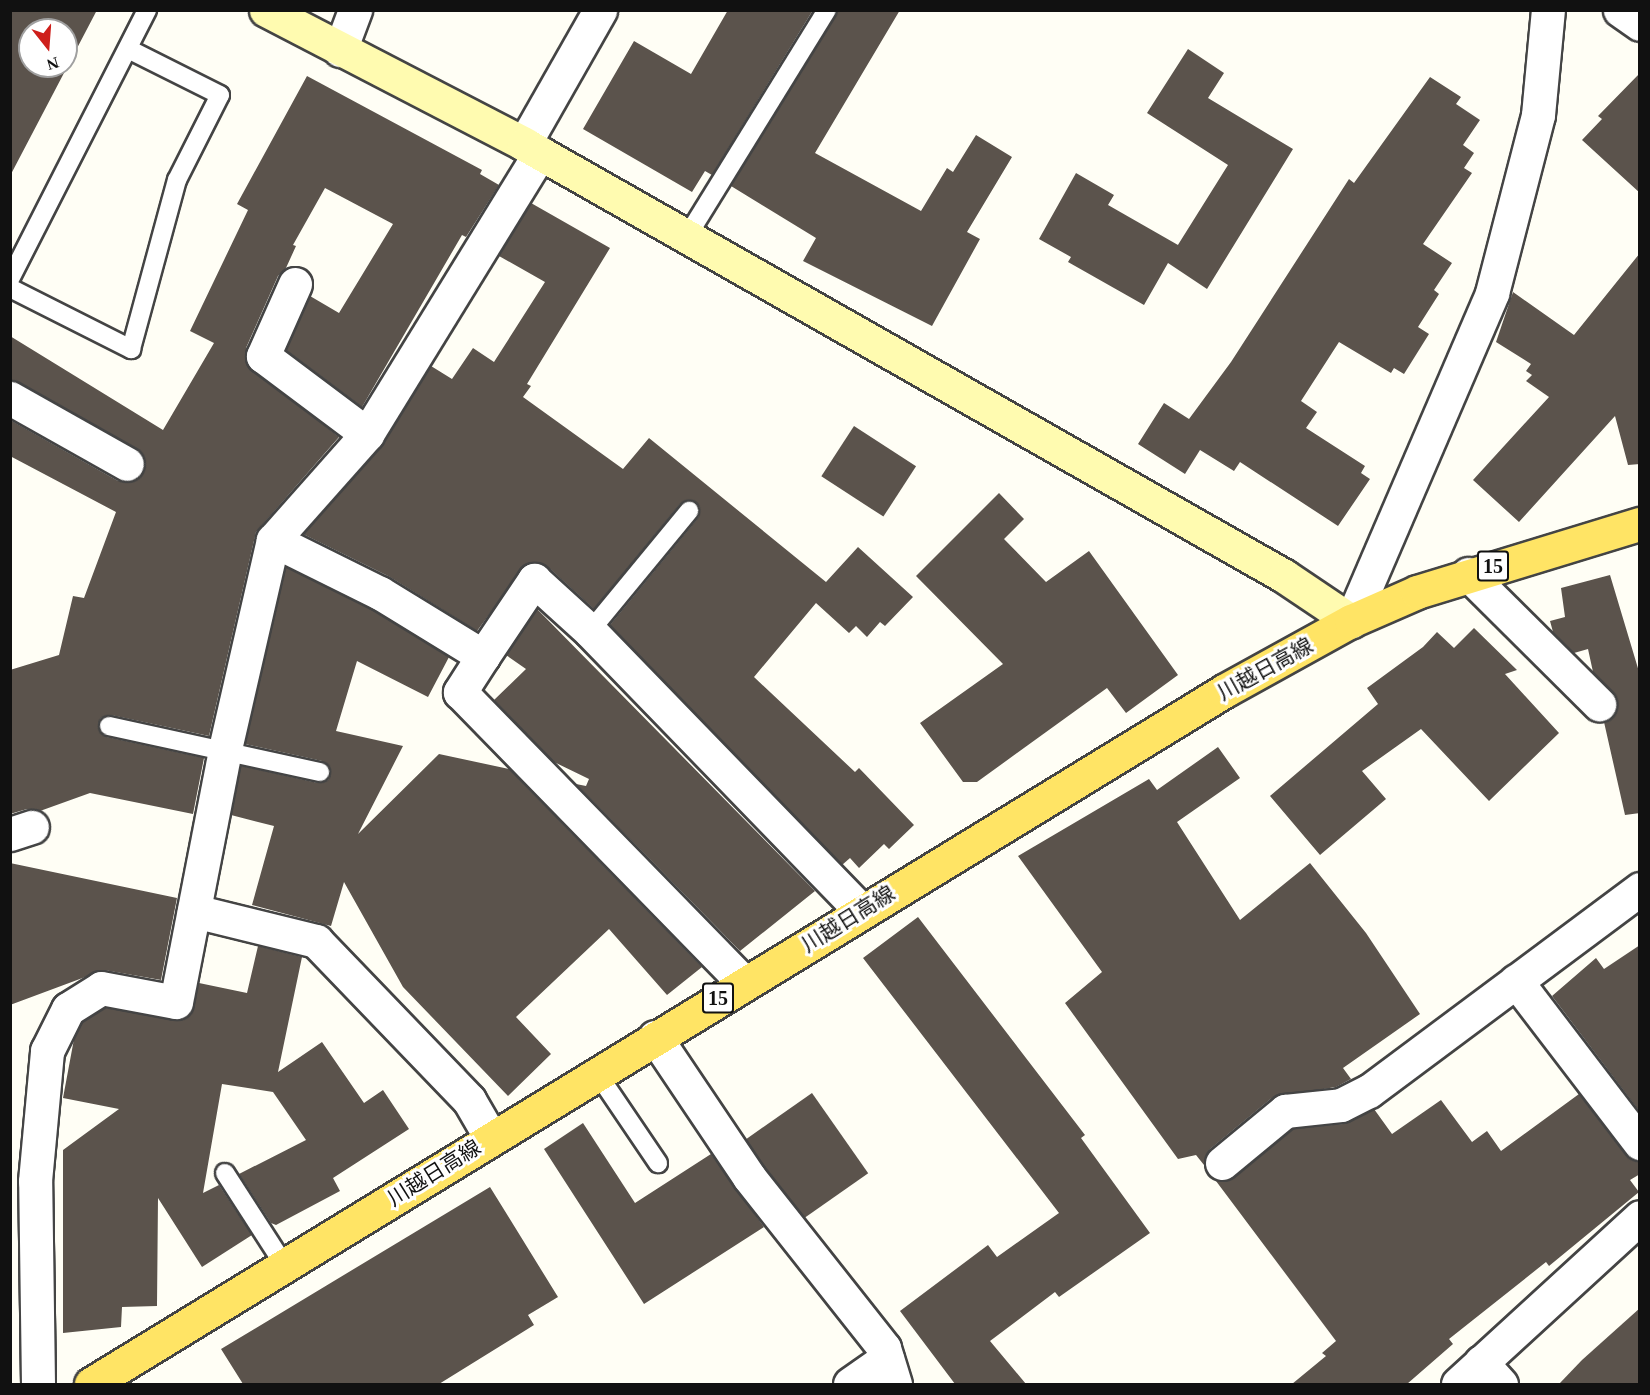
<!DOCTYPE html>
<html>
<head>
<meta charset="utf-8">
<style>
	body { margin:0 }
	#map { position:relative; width:1650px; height:1395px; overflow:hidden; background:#fffef5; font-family:"Times New Roman","Noto Sans JP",serif }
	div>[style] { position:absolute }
	.building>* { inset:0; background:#5b534c; transform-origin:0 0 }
	.roads { filter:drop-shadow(2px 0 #444) drop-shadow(-2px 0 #444) drop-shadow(0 2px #444) drop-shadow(0 -2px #444) }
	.lane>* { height:18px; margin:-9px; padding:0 9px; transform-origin:9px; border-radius:9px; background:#fff }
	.street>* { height:33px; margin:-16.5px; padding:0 16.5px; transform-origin:16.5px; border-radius:16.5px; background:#fff }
	.secondary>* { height:33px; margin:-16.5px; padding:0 16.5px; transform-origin:16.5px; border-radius:16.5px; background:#fffbb0 }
	.primary>* { height:33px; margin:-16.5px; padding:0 16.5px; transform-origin:16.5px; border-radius:16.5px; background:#ffe465 }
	span { translate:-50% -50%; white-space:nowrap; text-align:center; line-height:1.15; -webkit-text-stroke:6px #fff; paint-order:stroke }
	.shield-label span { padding:2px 4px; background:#fff; border:2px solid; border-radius:4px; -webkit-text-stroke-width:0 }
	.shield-label { font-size:20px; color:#111; font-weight:700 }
	.street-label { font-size:21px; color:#111 }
	.frame { position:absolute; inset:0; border:12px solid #111; pointer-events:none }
	.north { position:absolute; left:18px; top:18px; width:60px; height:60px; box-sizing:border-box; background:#fff; border:2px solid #a0a0a0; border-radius:50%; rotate:163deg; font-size:16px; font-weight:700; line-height:24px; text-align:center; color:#111 }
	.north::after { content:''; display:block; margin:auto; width:21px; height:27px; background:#ce1f1b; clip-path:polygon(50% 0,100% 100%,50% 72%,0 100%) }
</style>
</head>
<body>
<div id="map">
	<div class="building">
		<i style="clip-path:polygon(evenodd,10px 10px,97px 10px,10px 176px,10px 10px,30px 30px,66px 30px,66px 66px,30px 66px,30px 30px)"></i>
		<i style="clip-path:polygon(728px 10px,813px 10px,712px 175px,705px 171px,692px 192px,583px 129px,634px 41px,691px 74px)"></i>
		<i style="clip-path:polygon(838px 10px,900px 10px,815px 153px,921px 211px,947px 168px,953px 172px,976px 135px,1012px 157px,967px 232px,980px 239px,932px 326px,803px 261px,816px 238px,731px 186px)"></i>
		<i style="clip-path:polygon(1188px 49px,1224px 73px,1208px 98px,1293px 149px,1207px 289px,1168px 263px,1144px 305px,1068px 262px,1071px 257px,1039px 239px,1076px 173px,1114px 195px,1108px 205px,1178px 245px,1171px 256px,1228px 165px,1147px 113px)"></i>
		<i style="clip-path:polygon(1640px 73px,1640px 193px,1582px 140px,1602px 119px,1598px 116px)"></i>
		<i style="clip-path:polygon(307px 76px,482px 170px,480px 174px,499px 185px,466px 237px,462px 235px,362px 407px,286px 350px,310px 296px,339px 313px,393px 224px,325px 188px,293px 245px,296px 246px,286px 268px,278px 276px,246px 348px,246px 364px,339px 437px,256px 532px,209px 736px,111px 715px,101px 718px,98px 724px,107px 737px,204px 758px,193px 814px,90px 793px,40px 811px,27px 809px,10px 814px,10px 670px,59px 655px,73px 596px,84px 598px,116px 512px,10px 456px,10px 420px,118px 481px,136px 480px,146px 464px,136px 448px,10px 379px,10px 336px,163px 430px,214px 343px,190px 331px,248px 210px,237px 204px)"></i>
		<i style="clip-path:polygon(1430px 77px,1461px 97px,1456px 104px,1480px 120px,1463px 145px,1474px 153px,1464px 168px,1472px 173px,1423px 244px,1452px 263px,1434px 290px,1439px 294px,1418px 327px,1429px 334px,1404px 374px,1394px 368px,1391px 373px,1339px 342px,1301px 401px,1317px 412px,1306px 428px,1365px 466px,1361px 473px,1370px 479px,1338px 526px,1240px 462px,1234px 471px,1200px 450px,1185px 474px,1138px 444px,1164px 403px,1189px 419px,1231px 362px,1349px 179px,1354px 183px)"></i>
		<i style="clip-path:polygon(531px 203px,610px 248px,527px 384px,531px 386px,523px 397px,623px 469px,649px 438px,826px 582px,858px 547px,913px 597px,885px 626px,880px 622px,867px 637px,856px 626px,849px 633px,816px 603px,754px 677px,855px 772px,859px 768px,914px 825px,889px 849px,884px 844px,859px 868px,850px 858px,842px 865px,610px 625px,698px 518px,700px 508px,696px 502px,680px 504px,594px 609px,547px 566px,527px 563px,477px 631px,390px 577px,303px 534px,381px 446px,431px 366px,452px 379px,473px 348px,494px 362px,545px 282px,499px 256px)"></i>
		<i style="clip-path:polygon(1640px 253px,1640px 464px,1628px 465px,1615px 416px,1519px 522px,1473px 480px,1549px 397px,1526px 381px,1532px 375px,1526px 371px,1531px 364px,1496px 342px,1513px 292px,1574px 335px)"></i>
		<i style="left:854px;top:426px;width:74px;height:60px;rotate:33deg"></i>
		<i style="clip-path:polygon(999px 493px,1024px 519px,1004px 539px,1046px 582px,1089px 551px,1178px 675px,1126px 713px,1107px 688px,977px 782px,963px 782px,920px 723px,1003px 664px,916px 576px)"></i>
		<i style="clip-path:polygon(286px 567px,371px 609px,449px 657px,428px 697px,357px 661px,336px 731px,403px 746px,358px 834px,439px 754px,509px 769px,702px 967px,667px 995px,609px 929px,516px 1017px,551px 1054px,508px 1096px,403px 987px,344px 882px,331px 926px,252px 905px,274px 826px,231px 815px,241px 766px,318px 783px,328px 780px,331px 774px,322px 761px,245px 744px)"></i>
		<i style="clip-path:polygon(1610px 575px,1640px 675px,1640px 813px,1625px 815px,1604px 722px,1617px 709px,1617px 699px,1593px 672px,1588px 649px,1574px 653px,1553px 632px,1550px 621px,1565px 617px,1561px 588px)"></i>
		<i style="clip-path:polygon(537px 609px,815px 891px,740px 951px,576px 784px,586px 786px,589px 779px,554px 762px,494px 700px,526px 669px,506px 655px)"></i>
		<i style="clip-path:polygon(1474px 628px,1517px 670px,1505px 674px,1559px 733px,1489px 801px,1421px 729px,1362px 771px,1386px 799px,1320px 855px,1270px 796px,1378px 704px,1367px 688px,1423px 647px,1437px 632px,1454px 648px)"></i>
		<i style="clip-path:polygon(1218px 747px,1240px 778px,1177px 822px,1240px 920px,1310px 863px,1366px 933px,1420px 1014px,1343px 1068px,1351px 1079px,1336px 1087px,1273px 1097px,1210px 1149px,1204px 1165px,1196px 1155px,1178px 1159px,1065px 1003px,1102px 972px,1018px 856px,1149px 779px,1157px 790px)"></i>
		<i style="clip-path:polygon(10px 863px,177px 898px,161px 980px,104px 970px,10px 1005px)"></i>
		<i style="clip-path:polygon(918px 917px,1085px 1135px,1081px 1138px,1150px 1233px,1059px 1297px,1055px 1292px,990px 1341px,1026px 1384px,955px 1384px,900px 1311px,988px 1245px,997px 1257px,1059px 1213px,863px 958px)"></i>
		<i style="clip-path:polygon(1640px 945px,1640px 1112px,1552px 996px,1596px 958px,1604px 969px)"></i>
		<i style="clip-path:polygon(258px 946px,302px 957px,278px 1072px,322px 1042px,364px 1103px,383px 1090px,409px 1129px,333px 1178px,340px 1191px,276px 1225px,271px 1223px,239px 1174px,306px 1140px,273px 1092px,222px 1084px,203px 1193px,219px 1185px,252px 1235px,202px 1267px,158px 1198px,157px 1306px,122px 1307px,121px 1327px,63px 1333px,63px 1150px,119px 1109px,63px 1098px,74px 1039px,82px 1022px,105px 1008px,182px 1020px,194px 1006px,199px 983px,247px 993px)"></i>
		<i style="left:812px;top:1093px;width:98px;height:81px;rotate:55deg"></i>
		<i style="clip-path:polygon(1579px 1094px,1625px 1154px,1640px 1161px,1640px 1174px,1630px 1180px,1639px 1192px,1549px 1266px,1546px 1262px,1449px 1339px,1453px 1344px,1407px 1384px,1292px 1384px,1326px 1356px,1322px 1353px,1336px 1341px,1216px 1181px,1234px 1177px,1293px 1129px,1343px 1124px,1374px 1109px,1392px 1134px,1441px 1100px,1472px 1142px,1487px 1131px,1501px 1151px)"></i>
		<i style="clip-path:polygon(583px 1123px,635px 1203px,711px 1154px,764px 1227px,644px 1304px,544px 1149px)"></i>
		<i style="clip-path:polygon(490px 1187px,558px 1297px,528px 1315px,534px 1325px,439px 1384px,243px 1384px,221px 1349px)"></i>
		<i style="clip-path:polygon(1640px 1308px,1640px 1384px,1559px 1384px,1582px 1360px)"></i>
	</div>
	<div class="roads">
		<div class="lane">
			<i style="left:686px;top:238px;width:268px;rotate:-58.3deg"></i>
			<i style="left:10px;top:279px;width:302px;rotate:-63deg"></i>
			<i style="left:10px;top:288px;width:136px;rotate:26.8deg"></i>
			<i style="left:131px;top:349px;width:175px;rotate:-74.8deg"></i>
			<i style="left:177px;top:180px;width:95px;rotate:-63.2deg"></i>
			<i style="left:220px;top:95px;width:103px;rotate:-153.4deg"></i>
			<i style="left:590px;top:631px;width:156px;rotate:-50.5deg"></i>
			<i style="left:109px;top:726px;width:216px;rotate:12.3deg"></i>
			<i style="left:597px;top:1073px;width:109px;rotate:55.9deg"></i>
			<i style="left:225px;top:1173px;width:111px;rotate:57.2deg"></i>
		</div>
		<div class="street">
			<i style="left:1620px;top:10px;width:24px;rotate:35deg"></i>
			<i style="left:340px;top:50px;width:43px;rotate:-69.4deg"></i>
			<i style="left:524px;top:144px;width:154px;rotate:-60.4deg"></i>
			<i style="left:295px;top:284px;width:79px;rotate:114deg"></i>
			<i style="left:263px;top:356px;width:130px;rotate:36.9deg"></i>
			<i style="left:10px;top:398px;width:134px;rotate:29.4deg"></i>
			<i style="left:273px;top:540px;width:119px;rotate:26.4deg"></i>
			<i style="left:380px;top:593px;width:121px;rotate:31.5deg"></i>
			<i style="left:483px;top:656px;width:92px;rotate:-56.1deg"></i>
			<i style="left:534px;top:580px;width:76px;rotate:42.3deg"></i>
			<i style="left:590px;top:631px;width:390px;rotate:45.9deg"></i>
			<i style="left:1468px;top:574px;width:185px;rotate:44.8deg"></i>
			<i style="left:1351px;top:621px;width:357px;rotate:-66.7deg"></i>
			<i style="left:1492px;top:293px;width:184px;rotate:-75.5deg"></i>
			<i style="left:1538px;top:115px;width:105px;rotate:-84.6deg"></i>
			<i style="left:483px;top:656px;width:43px;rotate:122.6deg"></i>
			<i style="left:460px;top:692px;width:407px;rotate:45.7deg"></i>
			<i style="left:10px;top:834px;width:23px;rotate:-18deg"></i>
			<i style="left:194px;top:911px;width:126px;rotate:13.8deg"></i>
			<i style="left:316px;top:941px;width:221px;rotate:46.1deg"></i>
			<i style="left:469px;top:1100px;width:44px;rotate:59.9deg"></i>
			<i style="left:1516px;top:981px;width:204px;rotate:52.6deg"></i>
			<i style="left:655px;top:1037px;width:169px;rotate:56.1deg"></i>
			<i style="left:749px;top:1177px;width:218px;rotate:51.7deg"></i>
			<i style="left:884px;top:1348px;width:38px;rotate:73deg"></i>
			<i style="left:1222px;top:1163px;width:82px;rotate:-39.5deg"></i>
			<i style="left:1285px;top:1111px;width:56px;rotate:-6.1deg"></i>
			<i style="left:1341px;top:1105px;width:31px;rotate:-27deg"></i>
			<i style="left:1369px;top:1091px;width:338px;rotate:-36.7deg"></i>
			<i style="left:1481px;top:1362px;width:30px;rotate:48deg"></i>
			<i style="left:38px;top:1384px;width:203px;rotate:-90.8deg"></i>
			<i style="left:35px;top:1181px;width:131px;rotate:-84.7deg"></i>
			<i style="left:47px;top:1051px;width:47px;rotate:-63.4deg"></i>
			<i style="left:68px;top:1009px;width:39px;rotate:-32deg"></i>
			<i style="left:101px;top:988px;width:76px;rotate:10.6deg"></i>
			<i style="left:176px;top:1002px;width:258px;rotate:-79deg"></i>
			<i style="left:225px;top:749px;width:214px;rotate:-77.1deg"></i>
			<i style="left:273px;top:540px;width:142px;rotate:-48.4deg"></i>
			<i style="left:367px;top:434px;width:330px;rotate:-58.4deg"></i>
			<i style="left:850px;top:1384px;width:45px;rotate:-35.1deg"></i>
			<i style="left:1458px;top:1384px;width:247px;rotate:-42.5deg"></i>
		</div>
		<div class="secondary">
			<i style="left:266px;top:10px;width:291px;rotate:27.4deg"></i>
			<i style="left:524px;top:144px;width:874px;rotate:29.61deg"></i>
			<i style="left:1284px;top:576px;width:81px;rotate:33.9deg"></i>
		</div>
		<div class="primary">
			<i style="left:91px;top:1384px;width:1328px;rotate:-31.45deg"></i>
			<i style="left:1224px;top:691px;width:145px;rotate:-28.9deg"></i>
			<i style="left:1351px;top:621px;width:72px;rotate:-23.7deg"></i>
			<i style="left:1417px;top:592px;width:233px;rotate:-17deg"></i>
		</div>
	</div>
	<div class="shield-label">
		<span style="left:1493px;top:566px">15</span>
		<span style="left:718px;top:998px">15</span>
	</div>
	<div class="street-label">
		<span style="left:1265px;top:669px;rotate:-29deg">川越日高線</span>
		<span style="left:848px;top:919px;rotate:-32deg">川越日高線</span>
		<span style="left:434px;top:1173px;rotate:-32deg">川越日高線</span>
	</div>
	<div class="frame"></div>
	<div class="north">N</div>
</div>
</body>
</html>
